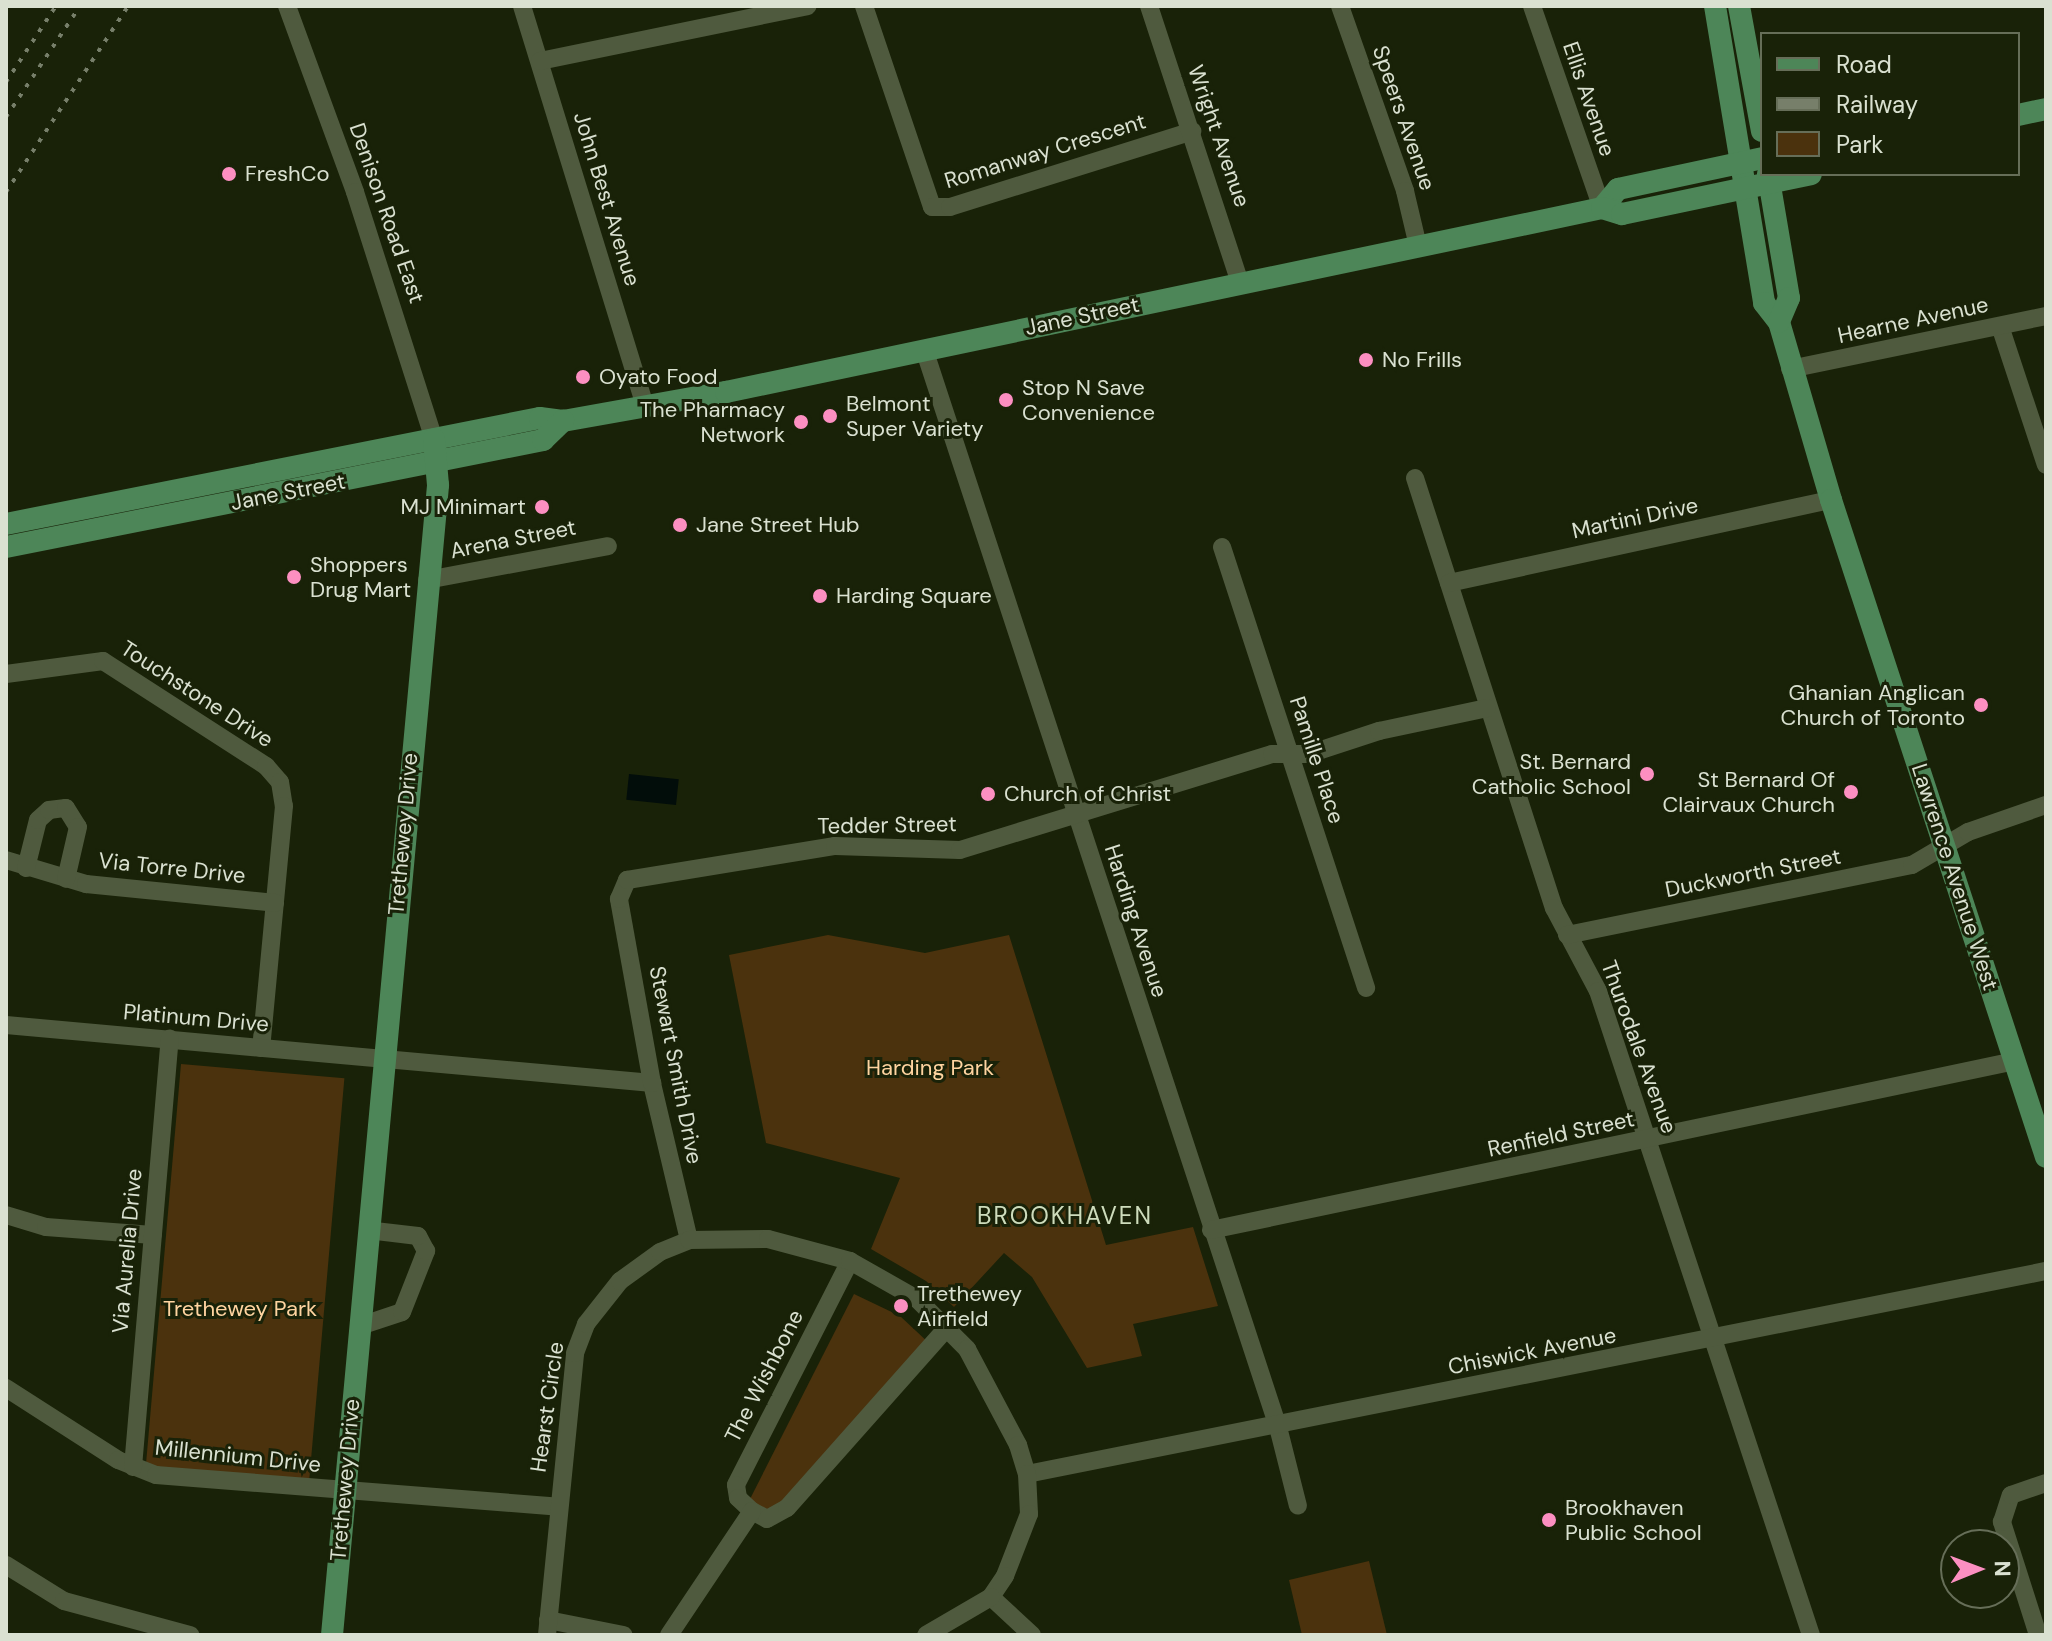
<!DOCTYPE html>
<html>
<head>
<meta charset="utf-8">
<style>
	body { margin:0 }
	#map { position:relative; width:2052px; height:1641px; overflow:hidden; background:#192208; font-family:"DM Sans",sans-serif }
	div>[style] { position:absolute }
	.green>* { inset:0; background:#4b320d; transform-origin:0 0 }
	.water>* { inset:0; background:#020d0a; transform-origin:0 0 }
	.minor>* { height:18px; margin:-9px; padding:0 9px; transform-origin:9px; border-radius:9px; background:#4f5a3e }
	.major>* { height:22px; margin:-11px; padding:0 11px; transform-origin:11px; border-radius:11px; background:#4d8658 }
	.rail>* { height:4px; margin-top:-2px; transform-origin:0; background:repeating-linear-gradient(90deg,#777f6a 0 4px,transparent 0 12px) }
	.dots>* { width:22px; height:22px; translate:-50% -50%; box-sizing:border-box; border:4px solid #192208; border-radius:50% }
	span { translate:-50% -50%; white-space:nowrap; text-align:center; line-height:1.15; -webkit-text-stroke:6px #192208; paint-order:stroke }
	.street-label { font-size:22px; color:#dae1d1 }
	.poi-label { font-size:22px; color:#dae1d1 }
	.left { translate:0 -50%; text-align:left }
	.right { translate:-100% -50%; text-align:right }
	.park-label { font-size:22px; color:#ffd4a0 }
	.neighbourhood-label { font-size:24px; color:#cedcbc; letter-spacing:2px }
	.frame { position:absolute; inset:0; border:8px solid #dae1d1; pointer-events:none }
	.legend { position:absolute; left:1760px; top:32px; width:260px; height:144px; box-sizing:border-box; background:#192208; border:2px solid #666e58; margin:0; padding:10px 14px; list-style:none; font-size:24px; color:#dae1d1 }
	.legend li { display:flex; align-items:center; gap:16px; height:40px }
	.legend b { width:40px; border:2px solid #666e58 }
	.north { position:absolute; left:1940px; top:1529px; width:80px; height:80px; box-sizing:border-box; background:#192208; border:2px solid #666e58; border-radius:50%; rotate:89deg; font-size:22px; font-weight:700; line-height:32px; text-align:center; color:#dae1d1 }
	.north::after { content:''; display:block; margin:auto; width:28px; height:36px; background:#fc8fc1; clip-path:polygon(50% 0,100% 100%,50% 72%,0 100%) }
</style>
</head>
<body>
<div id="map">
	<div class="green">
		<i style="clip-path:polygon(828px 935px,925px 953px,1009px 935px,1106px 1245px,1193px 1227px,1218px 1306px,1133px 1324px,1142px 1356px,1087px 1368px,1032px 1277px,1004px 1253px,954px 1307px,926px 1281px,871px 1249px,900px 1178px,766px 1143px,729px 955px)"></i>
		<i style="left:181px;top:1064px;width:164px;height:405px;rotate:5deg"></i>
		<i style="clip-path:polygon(854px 1294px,900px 1316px,931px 1345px,778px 1509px,761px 1516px,749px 1501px)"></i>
		<i style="clip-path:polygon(1369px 1561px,1387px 1635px,1302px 1635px,1289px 1580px)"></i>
	</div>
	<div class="water">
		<i style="left:629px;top:774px;width:50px;height:26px;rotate:6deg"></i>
	</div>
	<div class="minor">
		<i style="left:287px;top:6px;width:198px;rotate:69.9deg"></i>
		<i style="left:355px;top:192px;width:259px;rotate:72.3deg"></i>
		<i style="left:522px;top:6px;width:418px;rotate:72.9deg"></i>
		<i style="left:864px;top:6px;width:212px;rotate:71.3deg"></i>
		<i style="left:932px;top:207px;width:18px"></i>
		<i style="left:950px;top:207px;width:254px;rotate:-17.4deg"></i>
		<i style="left:1149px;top:6px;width:291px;rotate:71.8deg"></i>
		<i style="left:1340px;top:6px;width:196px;rotate:70.6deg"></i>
		<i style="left:1405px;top:191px;width:57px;rotate:76.7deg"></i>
		<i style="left:1532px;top:6px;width:214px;rotate:70.9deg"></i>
		<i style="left:540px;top:61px;width:273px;rotate:-11.6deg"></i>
		<i style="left:2000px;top:326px;width:146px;rotate:71.7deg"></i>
		<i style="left:925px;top:352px;width:1131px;rotate:71.82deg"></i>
		<i style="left:1278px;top:1427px;width:81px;rotate:75.8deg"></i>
		<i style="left:1790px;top:369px;width:261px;rotate:-11.7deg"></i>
		<i style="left:1415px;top:478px;width:452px;rotate:72.1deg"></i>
		<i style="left:1554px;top:908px;width:94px;rotate:62.1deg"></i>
		<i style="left:1598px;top:991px;width:678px;rotate:71.7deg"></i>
		<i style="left:1222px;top:547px;width:464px;rotate:71.9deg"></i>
		<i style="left:427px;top:580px;width:184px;rotate:-10.6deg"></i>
		<i style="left:1449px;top:583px;width:391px;rotate:-12.3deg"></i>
		<i style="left:6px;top:674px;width:98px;rotate:-7.6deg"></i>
		<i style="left:103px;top:661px;width:194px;rotate:32.8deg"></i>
		<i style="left:266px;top:766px;width:21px;rotate:49deg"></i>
		<i style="left:280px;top:782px;width:24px;rotate:81deg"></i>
		<i style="left:284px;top:806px;width:243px;rotate:95.4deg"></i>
		<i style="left:6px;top:860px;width:84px;rotate:16.7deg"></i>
		<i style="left:86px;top:884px;width:190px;rotate:5.7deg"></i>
		<i style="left:26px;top:868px;width:49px;rotate:-76deg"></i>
		<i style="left:38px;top:820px;width:15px;rotate:-42deg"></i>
		<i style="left:49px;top:810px;width:17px;rotate:-7deg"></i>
		<i style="left:66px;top:808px;width:22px;rotate:58deg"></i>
		<i style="left:78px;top:827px;width:53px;rotate:103deg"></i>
		<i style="left:1567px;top:935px;width:352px;rotate:-11.5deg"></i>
		<i style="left:1912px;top:865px;width:65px;rotate:-30.5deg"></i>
		<i style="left:1968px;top:832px;width:83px;rotate:-19.1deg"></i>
		<i style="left:6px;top:1025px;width:649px;rotate:5.13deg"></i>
		<i style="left:6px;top:1215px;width:42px;rotate:16.7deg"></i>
		<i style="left:46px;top:1227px;width:107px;rotate:4.3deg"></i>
		<i style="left:1211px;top:1230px;width:822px;rotate:-11.87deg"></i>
		<i style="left:689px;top:1240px;width:161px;rotate:-103.3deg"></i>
		<i style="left:652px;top:1083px;width:187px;rotate:-100.2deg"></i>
		<i style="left:619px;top:899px;width:21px;rotate:-67deg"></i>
		<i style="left:627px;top:880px;width:211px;rotate:-9.3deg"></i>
		<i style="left:835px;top:846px;width:125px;rotate:1.8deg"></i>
		<i style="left:960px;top:850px;width:326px;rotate:-17.1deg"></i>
		<i style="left:1272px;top:754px;width:37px"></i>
		<i style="left:1309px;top:754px;width:74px;rotate:-18.2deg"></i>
		<i style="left:1379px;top:731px;width:110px;rotate:-12deg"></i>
		<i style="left:850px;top:1261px;width:251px;rotate:117deg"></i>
		<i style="left:736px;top:1485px;width:13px;rotate:81deg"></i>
		<i style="left:738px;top:1498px;width:19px;rotate:43deg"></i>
		<i style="left:752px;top:1511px;width:17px;rotate:28deg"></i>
		<i style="left:767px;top:1519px;width:23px;rotate:-29deg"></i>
		<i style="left:787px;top:1508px;width:241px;rotate:-48.4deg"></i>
		<i style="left:360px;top:1326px;width:44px;rotate:-18.4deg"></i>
		<i style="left:402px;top:1312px;width:66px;rotate:-68.5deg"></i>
		<i style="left:426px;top:1251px;width:17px;rotate:-118deg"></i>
		<i style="left:418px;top:1236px;width:50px;rotate:-173.2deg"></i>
		<i style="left:6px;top:1388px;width:133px;rotate:32.7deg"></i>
		<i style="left:118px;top:1460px;width:41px;rotate:21.5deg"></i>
		<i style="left:156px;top:1475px;width:404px;rotate:4.5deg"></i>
		<i style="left:133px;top:1467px;width:430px;rotate:-85.1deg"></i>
		<i style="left:1027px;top:1474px;width:1039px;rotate:-11.27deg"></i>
		<i style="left:6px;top:1565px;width:68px;rotate:31.8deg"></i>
		<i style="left:64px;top:1601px;width:131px;rotate:15.1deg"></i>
		<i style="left:991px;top:1597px;width:56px;rotate:42.8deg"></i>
		<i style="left:548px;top:1620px;width:77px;rotate:11.2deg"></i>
		<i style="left:547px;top:1635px;width:283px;rotate:-84.3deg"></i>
		<i style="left:575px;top:1353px;width:31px;rotate:-69deg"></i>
		<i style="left:586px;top:1324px;width:55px;rotate:-51.7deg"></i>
		<i style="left:620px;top:1281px;width:49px;rotate:-35.9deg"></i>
		<i style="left:660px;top:1252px;width:31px;rotate:-22deg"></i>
		<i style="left:689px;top:1240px;width:79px;rotate:-0.7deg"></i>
		<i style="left:768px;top:1239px;width:85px;rotate:15deg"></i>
		<i style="left:850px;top:1261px;width:77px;rotate:29.6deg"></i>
		<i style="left:917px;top:1299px;width:71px;rotate:45deg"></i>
		<i style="left:967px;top:1349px;width:109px;rotate:62deg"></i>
		<i style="left:1018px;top:1445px;width:30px;rotate:73deg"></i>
		<i style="left:1027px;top:1474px;width:40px;rotate:87.1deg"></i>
		<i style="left:1029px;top:1514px;width:66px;rotate:111.2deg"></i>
		<i style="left:1005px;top:1576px;width:25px;rotate:124deg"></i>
		<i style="left:991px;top:1597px;width:75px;rotate:149.7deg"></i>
		<i style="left:669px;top:1635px;width:149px;rotate:-56.2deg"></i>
		<i style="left:2038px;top:1635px;width:119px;rotate:-107.7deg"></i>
		<i style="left:2002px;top:1522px;width:28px;rotate:-72deg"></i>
		<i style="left:2011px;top:1495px;width:37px;rotate:-19deg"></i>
	</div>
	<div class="major">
		<i style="left:1715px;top:6px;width:301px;rotate:80.6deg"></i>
		<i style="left:1764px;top:303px;width:24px;rotate:52deg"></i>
		<i style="left:1779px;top:322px;width:185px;rotate:73.7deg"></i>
		<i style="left:1831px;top:500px;width:691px;rotate:71.88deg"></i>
		<i style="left:1739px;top:6px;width:127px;rotate:79.6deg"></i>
		<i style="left:2018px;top:115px;width:29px;rotate:-12deg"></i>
		<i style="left:1768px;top:174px;width:126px;rotate:80.4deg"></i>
		<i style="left:1789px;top:298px;width:26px;rotate:113deg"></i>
		<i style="left:1602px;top:208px;width:25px;rotate:-50deg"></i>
		<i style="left:1618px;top:189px;width:147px;rotate:-12.1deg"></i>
		<i style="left:6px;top:524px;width:544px;rotate:-11.23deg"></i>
		<i style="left:540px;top:418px;width:23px;rotate:7deg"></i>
		<i style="left:563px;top:421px;width:166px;rotate:-10.1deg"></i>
		<i style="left:726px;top:392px;width:895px;rotate:-11.86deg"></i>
		<i style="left:1602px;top:208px;width:21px;rotate:17deg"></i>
		<i style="left:1622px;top:214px;width:193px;rotate:-11.9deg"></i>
		<i style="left:6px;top:547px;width:548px;rotate:-11.27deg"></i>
		<i style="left:543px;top:440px;width:28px;rotate:-44deg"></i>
		<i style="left:332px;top:1635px;width:1155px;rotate:-84.73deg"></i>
		<i style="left:438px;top:485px;width:46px;rotate:-95deg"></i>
	</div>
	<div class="rail">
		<i style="left:6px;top:82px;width:91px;rotate:-56.7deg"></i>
		<i style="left:6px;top:117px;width:133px;rotate:-56.3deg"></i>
		<i style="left:6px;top:192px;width:222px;rotate:-56.7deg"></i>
	</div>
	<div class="dots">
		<i style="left:229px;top:174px;background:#fc8fc1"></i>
		<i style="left:1366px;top:360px;background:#fc8fc1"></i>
		<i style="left:583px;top:377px;background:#fc8fc1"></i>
		<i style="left:1006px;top:400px;background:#fc8fc1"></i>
		<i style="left:830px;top:416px;background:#fc8fc1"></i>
		<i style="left:801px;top:422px;background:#fc8fc1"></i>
		<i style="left:542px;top:507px;background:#fc8fc1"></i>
		<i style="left:680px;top:525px;background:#fc8fc1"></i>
		<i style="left:294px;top:577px;background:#fc8fc1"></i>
		<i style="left:820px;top:596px;background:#fc8fc1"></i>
		<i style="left:1981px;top:705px;background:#fc8fc1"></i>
		<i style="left:1647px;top:774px;background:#fc8fc1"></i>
		<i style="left:1851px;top:792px;background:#fc8fc1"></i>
		<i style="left:988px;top:794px;background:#fc8fc1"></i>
		<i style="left:901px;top:1306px;background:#fc8fc1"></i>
		<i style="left:1549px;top:1520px;background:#fc8fc1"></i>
	</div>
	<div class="street-label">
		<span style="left:1589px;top:99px;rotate:71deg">Ellis Avenue</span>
		<span style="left:1404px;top:118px;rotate:71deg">Speers Avenue</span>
		<span style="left:1219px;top:136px;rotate:71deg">Wright Avenue</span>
		<span style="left:1045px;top:151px;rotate:-17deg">Romanway Crescent</span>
		<span style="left:607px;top:199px;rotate:73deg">John Best Avenue</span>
		<span style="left:387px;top:213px;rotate:71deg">Denison Road East</span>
		<span style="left:1082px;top:316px;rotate:-12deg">Jane Street</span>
		<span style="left:1913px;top:320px;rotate:-12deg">Hearne Avenue</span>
		<span style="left:288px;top:492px;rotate:-11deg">Jane Street</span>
		<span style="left:1635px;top:518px;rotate:-12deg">Martini Drive</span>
		<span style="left:513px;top:539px;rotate:-11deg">Arena Street</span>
		<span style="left:197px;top:694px;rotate:33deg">Touchstone Drive</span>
		<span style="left:1317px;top:760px;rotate:72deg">Pamille Place</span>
		<span style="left:887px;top:825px;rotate:-1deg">Tedder Street</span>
		<span style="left:403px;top:834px;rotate:-85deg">Trethewey Drive</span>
		<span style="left:172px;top:868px;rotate:6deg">Via Torre Drive</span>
		<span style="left:1753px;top:873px;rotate:-11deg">Duckworth Street</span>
		<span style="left:1955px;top:877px;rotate:72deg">Lawrence Avenue West</span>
		<span style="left:1136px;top:921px;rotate:72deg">Harding Avenue</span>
		<span style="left:196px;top:1018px;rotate:5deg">Platinum Drive</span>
		<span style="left:1639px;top:1047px;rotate:70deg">Thurodale Avenue</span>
		<span style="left:676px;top:1065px;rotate:79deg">Stewart Smith Drive</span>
		<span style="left:1561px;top:1134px;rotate:-12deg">Renfield Street</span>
		<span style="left:127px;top:1251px;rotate:-85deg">Via Aurelia Drive</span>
		<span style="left:1532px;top:1351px;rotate:-11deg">Chiswick Avenue</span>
		<span style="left:764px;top:1376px;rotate:-63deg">The Wishbone</span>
		<span style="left:547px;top:1407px;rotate:-82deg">Hearst Circle</span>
		<span style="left:238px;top:1456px;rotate:6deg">Millennium Drive</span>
		<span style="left:345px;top:1480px;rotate:-85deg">Trethewey Drive</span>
	</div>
	<div class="poi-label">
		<span class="left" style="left:245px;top:174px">FreshCo</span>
		<span class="left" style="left:1382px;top:360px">No Frills</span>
		<span class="left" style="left:599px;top:377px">Oyato Food</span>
		<span class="left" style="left:1022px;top:400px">Stop N Save<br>Convenience</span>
		<span class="left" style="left:846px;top:416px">Belmont<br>Super Variety</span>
		<span class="right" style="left:785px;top:422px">The Pharmacy<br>Network</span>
		<span class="right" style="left:526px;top:507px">MJ Minimart</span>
		<span class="left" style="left:696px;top:525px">Jane Street Hub</span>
		<span class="left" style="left:310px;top:577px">Shoppers<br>Drug Mart</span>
		<span class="left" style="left:836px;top:596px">Harding Square</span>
		<span class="right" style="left:1965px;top:705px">Ghanian Anglican<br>Church of Toronto</span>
		<span class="right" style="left:1631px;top:774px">St. Bernard<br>Catholic School</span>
		<span class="right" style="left:1835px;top:792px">St Bernard Of<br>Clairvaux Church</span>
		<span class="left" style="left:1004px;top:794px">Church of Christ</span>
		<span class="left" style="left:917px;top:1306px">Trethewey<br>Airfield</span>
		<span class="left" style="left:1565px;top:1520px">Brookhaven<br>Public School</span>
	</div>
	<div class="park-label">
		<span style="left:930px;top:1068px">Harding Park</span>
		<span style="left:240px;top:1309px">Trethewey Park</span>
	</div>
	<div class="neighbourhood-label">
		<span style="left:1065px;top:1216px">BROOKHAVEN</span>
	</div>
	<div class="frame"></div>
	<ul class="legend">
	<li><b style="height:10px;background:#4d8658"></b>Road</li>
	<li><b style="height:10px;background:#777f6a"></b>Railway</li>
	<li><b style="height:22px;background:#4b320d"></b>Park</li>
	</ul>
	<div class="north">N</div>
</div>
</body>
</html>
